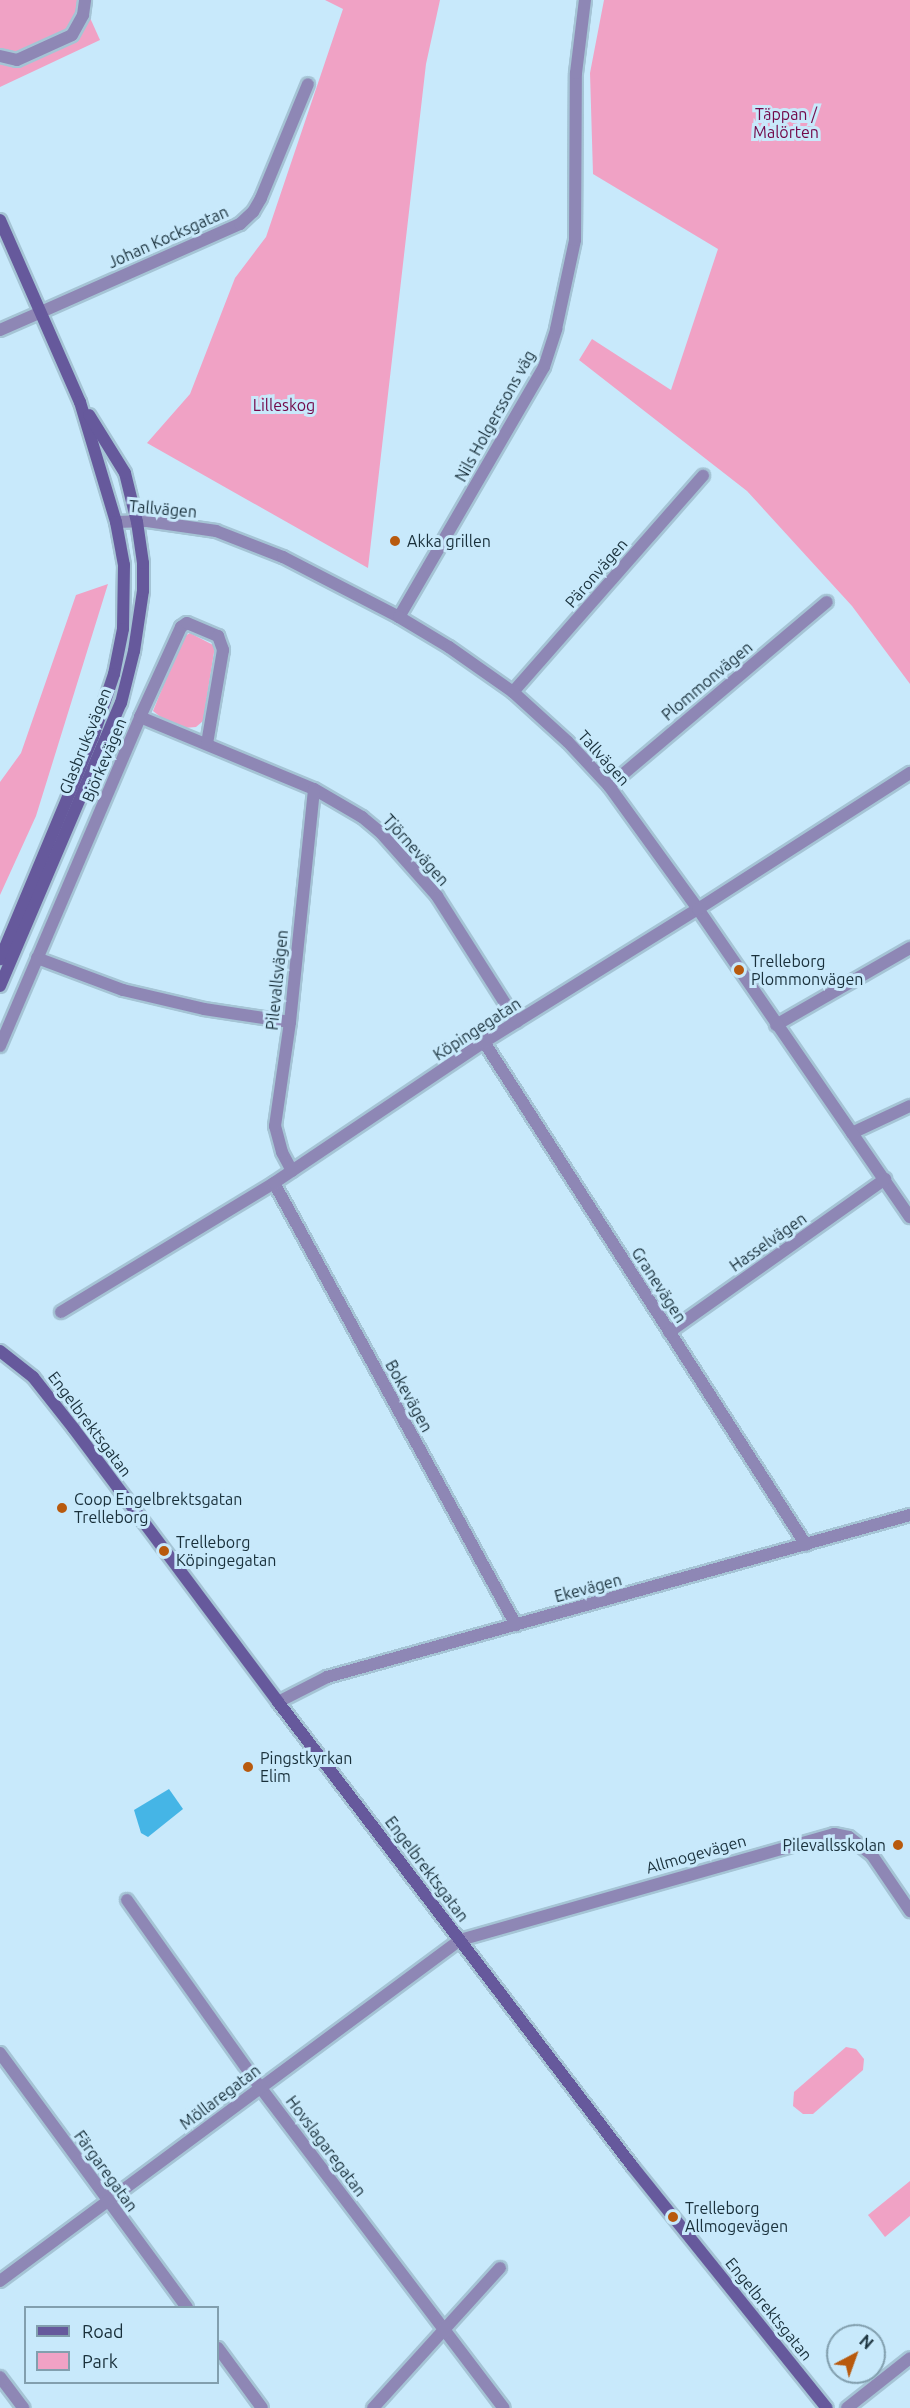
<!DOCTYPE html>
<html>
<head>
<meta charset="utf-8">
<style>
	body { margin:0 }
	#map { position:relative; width:910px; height:2408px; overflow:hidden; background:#c8e9fb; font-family:Ubuntu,sans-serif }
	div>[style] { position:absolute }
	.green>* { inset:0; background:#f0a2c5 }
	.water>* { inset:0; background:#45b5e6 }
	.roads { filter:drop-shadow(2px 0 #a5c4d5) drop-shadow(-2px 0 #a5c4d5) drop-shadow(0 2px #a5c4d5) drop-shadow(0 -2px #a5c4d5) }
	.minor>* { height:12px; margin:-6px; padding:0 6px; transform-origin:6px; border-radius:6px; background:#8e87b5 }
	.tertiary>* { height:12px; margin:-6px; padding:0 6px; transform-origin:6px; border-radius:6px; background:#8e87b5 }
	.secondary>* { height:12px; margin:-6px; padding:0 6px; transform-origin:6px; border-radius:6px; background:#66599c }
	.dots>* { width:16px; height:16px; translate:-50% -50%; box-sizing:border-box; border:3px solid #c8e9fb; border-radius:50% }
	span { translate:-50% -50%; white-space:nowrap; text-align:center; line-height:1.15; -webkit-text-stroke:6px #c8e9fb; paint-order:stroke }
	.park-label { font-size:16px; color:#720849 }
	.street-label { font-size:16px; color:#19303b }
	.poi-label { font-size:16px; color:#19303b }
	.left { translate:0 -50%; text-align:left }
	.right { translate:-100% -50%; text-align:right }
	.legend { position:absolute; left:24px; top:2306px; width:195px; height:78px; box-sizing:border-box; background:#c8e9fb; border:2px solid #829fae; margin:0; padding:8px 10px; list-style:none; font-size:18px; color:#19303b }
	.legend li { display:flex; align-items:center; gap:12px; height:30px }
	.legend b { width:30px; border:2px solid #829fae }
	.north { position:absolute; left:826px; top:2324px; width:60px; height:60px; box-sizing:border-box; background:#c8e9fb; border:2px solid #829fae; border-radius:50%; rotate:41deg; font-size:16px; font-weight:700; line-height:24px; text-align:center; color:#19303b }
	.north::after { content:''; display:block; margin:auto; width:21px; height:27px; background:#b85a0e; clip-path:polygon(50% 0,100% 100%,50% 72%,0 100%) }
</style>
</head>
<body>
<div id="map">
	<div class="green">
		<i style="clip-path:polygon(0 0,82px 0,100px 40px,0 87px)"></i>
		<i style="clip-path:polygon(325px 0,440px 0,426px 64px,368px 568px,147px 443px,190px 394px,235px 278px,266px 237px,343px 9px)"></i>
		<i style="clip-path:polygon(604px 0,910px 0,910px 684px,852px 606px,747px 491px,579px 360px,592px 339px,671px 390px,718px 249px,593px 174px,590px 73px)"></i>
		<i style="clip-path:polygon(108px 584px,36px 816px,0 895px,0 782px,21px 753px,76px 595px)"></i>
		<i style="clip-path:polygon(190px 633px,215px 646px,203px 721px,196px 727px,184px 728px,162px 718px,153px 711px,183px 637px)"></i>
		<i style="clip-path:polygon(846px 2047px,856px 2049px,864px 2059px,863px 2070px,813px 2114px,803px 2114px,793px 2106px,794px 2092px)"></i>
		<i style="clip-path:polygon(910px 2181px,910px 2216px,885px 2237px,868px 2215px)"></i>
	</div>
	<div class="water">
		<i style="clip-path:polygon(169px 1789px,183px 1809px,148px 1837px,141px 1833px,134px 1810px)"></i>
	</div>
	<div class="roads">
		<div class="minor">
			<i style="left:0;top:56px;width:17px;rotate:13deg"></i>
			<i style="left:17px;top:60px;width:60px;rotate:-24.4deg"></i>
			<i style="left:72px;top:35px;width:23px;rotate:-61deg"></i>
			<i style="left:83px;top:15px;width:15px;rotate:-82deg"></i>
			<i style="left:41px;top:312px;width:218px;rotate:-23.9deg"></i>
			<i style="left:240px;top:224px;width:18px;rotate:-43deg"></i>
			<i style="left:253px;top:212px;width:16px;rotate:-60deg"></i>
			<i style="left:261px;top:198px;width:123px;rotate:-67.6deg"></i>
			<i style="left:399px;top:617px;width:289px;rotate:-59.9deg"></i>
			<i style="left:544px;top:367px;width:40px;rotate:-72deg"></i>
			<i style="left:556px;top:329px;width:91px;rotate:-77.9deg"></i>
			<i style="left:575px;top:240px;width:167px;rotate:-89.7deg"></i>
			<i style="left:576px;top:73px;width:74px;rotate:-83deg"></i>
			<i style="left:513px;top:692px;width:288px;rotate:-48.7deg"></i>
			<i style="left:140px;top:717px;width:188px;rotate:22.5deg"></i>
			<i style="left:314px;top:789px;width:56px;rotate:30.3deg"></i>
			<i style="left:362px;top:817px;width:26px;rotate:40deg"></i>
			<i style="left:382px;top:834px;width:83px;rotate:48.4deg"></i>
			<i style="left:437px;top:896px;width:149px;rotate:57.6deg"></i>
			<i style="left:609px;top:786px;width:285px;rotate:-40.2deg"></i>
			<i style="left:37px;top:958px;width:92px;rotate:20.4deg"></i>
			<i style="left:123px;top:990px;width:83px;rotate:13.2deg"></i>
			<i style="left:204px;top:1009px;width:87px;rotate:8.6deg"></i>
			<i style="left:776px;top:1025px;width:155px;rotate:-29.9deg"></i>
			<i style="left:484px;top:1042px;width:597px;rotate:57.37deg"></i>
			<i style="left:0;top:1046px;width:358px;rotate:-66.9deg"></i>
			<i style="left:140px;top:717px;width:99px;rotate:-65.5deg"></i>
			<i style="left:181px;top:627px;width:7px;rotate:-34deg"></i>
			<i style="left:187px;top:623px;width:34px;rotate:23deg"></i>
			<i style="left:218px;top:636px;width:15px;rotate:70deg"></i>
			<i style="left:223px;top:650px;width:95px;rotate:99.7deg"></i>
			<i style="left:852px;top:1133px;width:64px;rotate:-25deg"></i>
			<i style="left:292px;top:1171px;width:21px;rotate:-118deg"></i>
			<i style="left:282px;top:1152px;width:27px;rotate:-105deg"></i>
			<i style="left:275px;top:1126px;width:105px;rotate:-81.8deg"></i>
			<i style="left:290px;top:1022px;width:234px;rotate:-84.1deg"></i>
			<i style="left:274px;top:1183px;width:504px;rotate:61.3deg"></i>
			<i style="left:61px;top:1312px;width:249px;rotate:-31.2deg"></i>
			<i style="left:274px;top:1183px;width:253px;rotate:-33.9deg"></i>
			<i style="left:484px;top:1042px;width:252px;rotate:-31.9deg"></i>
			<i style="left:698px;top:909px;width:374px;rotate:55.5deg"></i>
			<i style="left:669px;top:1332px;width:265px;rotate:-35.3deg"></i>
			<i style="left:278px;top:1702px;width:55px;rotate:-27deg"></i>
			<i style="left:327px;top:1677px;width:605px;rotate:-15.53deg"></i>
			<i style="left:127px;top:1900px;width:229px;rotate:54.6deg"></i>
			<i style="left:260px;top:2087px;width:403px;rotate:52.8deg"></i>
			<i style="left:0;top:2053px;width:316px;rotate:53.7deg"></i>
			<i style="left:0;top:2281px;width:573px;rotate:-36.55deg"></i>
			<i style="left:460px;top:1940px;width:389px;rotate:-15.8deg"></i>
			<i style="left:834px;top:1834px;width:15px;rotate:11deg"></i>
			<i style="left:849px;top:1837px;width:29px;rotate:38deg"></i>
			<i style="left:872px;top:1855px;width:68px;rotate:55.8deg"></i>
			<i style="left:218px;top:2348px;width:74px;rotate:53.7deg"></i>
			<i style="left:0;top:2377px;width:39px;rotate:53deg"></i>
			<i style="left:373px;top:2408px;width:189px;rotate:-47.8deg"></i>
			<i style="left:847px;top:2408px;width:80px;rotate:-38.4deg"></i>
		</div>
		<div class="tertiary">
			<i style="left:0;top:330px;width:45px;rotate:-23.7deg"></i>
			<i style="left:116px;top:522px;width:31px;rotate:-2deg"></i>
			<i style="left:147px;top:521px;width:70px;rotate:8.2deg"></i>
			<i style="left:216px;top:531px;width:72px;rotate:21.2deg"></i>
			<i style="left:283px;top:557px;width:131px;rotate:27.3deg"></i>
			<i style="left:399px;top:617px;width:58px;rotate:31deg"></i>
			<i style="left:449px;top:647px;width:78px;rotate:35.1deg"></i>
			<i style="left:513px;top:692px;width:74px;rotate:42.3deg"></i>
			<i style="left:568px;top:742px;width:60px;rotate:47deg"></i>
			<i style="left:609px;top:786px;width:152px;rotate:54.1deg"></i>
			<i style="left:698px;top:909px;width:252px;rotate:-32.7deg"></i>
		</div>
		<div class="secondary">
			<i style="left:0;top:220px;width:199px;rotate:66.3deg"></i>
			<i style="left:80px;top:402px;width:125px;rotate:73.3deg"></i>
			<i style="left:116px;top:522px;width:44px;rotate:79.5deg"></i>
			<i style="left:124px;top:565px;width:64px;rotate:90.9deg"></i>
			<i style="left:123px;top:629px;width:46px;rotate:101.3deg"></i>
			<i style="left:114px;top:674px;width:66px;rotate:108.4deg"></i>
			<i style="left:93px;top:737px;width:241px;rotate:112.7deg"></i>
			<i style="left:0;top:986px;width:308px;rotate:-66.9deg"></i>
			<i style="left:121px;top:703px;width:54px;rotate:-76deg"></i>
			<i style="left:134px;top:651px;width:61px;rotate:-81.5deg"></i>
			<i style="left:143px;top:591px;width:28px;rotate:-90deg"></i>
			<i style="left:143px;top:563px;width:41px;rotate:-98.3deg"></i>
			<i style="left:137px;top:522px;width:50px;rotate:-103.8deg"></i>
			<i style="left:125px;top:473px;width:68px;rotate:-121.8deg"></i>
			<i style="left:0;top:1351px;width:42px;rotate:38.2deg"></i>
			<i style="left:33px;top:1377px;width:66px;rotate:51.7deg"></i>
			<i style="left:74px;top:1429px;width:341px;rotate:53.2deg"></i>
			<i style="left:278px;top:1702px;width:585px;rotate:52.64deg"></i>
			<i style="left:633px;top:2167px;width:309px;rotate:51.2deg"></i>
		</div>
	</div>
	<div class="dots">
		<i style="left:395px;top:541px;background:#b85a0e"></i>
		<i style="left:739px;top:970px;background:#b85a0e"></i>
		<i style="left:62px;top:1508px;background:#b85a0e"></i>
		<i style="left:164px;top:1551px;background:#b85a0e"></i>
		<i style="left:248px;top:1767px;background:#b85a0e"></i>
		<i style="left:898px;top:1845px;background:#b85a0e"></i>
		<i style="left:673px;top:2217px;background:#b85a0e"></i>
	</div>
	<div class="park-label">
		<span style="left:786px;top:123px">Täppan /<br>Malörten</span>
		<span style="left:284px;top:405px">Lilleskog</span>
	</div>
	<div class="street-label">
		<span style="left:168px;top:237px;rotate:-24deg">Johan Kocksgatan</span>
		<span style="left:495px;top:416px;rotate:-61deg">Nils Holgerssons väg</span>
		<span style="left:163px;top:509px;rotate:5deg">Tallvägen</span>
		<span style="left:596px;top:573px;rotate:-49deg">Päronvägen</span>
		<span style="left:707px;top:681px;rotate:-40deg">Plommonvägen</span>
		<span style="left:85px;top:741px;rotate:-68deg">Glasbruksvägen</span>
		<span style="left:604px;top:758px;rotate:48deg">Tallvägen</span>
		<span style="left:104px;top:760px;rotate:-67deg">Björkevägen</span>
		<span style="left:416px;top:850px;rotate:48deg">Tjörnevägen</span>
		<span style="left:277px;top:980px;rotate:-84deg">Pilevallsvägen</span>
		<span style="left:477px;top:1029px;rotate:-33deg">Köpingegatan</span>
		<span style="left:768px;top:1242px;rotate:-35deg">Hasselvägen</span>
		<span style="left:659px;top:1285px;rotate:57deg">Granevägen</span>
		<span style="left:409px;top:1396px;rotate:61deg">Bokevägen</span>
		<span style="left:90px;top:1424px;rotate:53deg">Engelbrektsgatan</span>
		<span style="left:588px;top:1588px;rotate:-15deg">Ekevägen</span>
		<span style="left:696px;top:1854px;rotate:-16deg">Allmogevägen</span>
		<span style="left:427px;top:1869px;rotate:53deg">Engelbrektsgatan</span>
		<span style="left:220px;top:2097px;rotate:-37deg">Möllaregatan</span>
		<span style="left:326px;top:2146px;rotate:53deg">Hovslagaregatan</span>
		<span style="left:106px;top:2171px;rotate:54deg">Färgaregatan</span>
		<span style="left:769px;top:2309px;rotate:51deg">Engelbrektsgatan</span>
	</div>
	<div class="poi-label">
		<span class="left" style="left:407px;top:541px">Akka grillen</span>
		<span class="left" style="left:751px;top:970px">Trelleborg<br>Plommonvägen</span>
		<span class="left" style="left:74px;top:1508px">Coop Engelbrektsgatan<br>Trelleborg</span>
		<span class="left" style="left:176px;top:1551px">Trelleborg<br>Köpingegatan</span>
		<span class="left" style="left:260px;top:1767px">Pingstkyrkan<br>Elim</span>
		<span class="right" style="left:886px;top:1845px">Pilevallsskolan</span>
		<span class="left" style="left:685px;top:2217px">Trelleborg<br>Allmogevägen</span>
	</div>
	<ul class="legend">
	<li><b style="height:8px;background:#66599c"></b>Road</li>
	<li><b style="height:16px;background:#f0a2c5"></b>Park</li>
	</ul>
	<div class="north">N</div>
</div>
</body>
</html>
